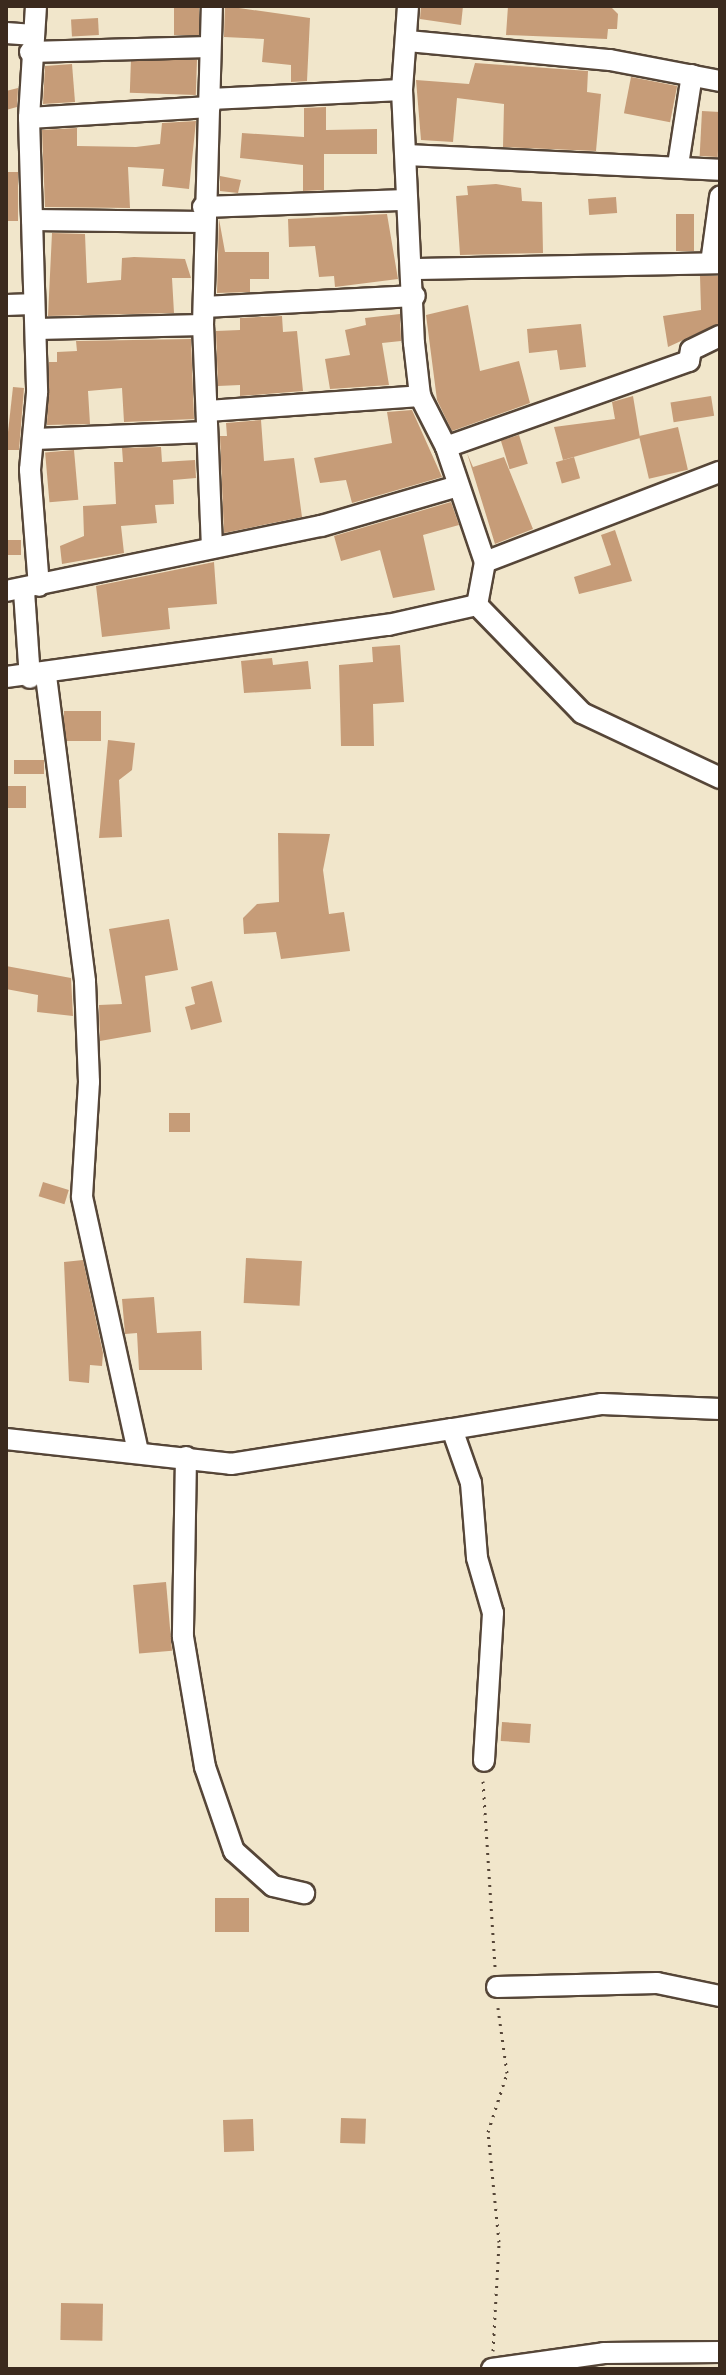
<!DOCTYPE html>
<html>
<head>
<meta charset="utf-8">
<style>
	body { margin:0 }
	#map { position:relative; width:726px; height:2375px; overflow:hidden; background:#f1e6cb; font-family:Dekko,sans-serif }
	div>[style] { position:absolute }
	.building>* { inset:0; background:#c69c78; transform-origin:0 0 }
	.path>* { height:3px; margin-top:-1.5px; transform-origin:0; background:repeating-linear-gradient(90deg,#564638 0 2px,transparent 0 8px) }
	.roads { filter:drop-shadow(2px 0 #564638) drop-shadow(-2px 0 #564638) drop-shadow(0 2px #564638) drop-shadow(0 -2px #564638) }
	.minor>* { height:20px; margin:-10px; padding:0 10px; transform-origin:10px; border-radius:10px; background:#fff }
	span { translate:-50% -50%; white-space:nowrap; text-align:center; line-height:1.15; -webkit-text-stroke:7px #fbf7ec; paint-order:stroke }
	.frame { position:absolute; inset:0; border:8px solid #3b2a1e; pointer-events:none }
</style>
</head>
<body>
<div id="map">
	<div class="building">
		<i style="left:174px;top:6px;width:25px;height:29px"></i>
		<i style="clip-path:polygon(225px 6px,310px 18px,307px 81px,291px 82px,291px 65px,262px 62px,264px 39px,224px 37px)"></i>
		<i style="clip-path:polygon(421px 6px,463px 6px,461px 25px,420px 19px)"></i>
		<i style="clip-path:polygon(508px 6px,610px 6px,618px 14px,617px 29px,608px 29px,607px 39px,506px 35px)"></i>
		<i style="left:98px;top:18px;width:17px;height:27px;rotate:87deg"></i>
		<i style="left:197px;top:60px;width:35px;height:66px;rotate:92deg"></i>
		<i style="clip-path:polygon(475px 63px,588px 71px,587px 92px,601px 94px,596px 151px,503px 147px,504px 104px,457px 98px,453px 142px,421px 140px,416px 80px,469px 84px)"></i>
		<i style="clip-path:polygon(72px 64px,75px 102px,43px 104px,45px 66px)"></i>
		<i style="left:631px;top:77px;width:47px;height:37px;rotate:11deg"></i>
		<i style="clip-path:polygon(18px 88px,17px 107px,6px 110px,6px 91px)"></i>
		<i style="clip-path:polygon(326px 107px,326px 130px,377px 129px,377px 154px,324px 154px,324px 190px,303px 191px,303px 165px,240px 158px,242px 133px,304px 137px,304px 108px)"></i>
		<i style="left:702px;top:111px;width:18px;height:45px;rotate:3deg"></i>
		<i style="clip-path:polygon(196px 121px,189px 189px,162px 186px,164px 169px,128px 167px,130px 208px,45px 207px,42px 130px,77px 128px,77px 146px,136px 147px,160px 144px,162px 123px)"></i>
		<i style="left:6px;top:172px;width:12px;height:49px"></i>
		<i style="clip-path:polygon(220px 176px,241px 180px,238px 193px,220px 191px)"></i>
		<i style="clip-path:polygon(496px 184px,521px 188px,522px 201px,542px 202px,543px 253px,460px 255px,456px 196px,468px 195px,467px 186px)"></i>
		<i style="left:616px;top:197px;width:16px;height:28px;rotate:86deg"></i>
		<i style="clip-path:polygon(387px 214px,398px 279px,335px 287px,334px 276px,319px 277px,315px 246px,289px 247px,288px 219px)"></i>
		<i style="left:676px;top:214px;width:18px;height:37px"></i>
		<i style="clip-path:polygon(219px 219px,225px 252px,269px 252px,269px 279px,250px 279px,250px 292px,217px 293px)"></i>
		<i style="clip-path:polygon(52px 233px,85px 234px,87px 283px,121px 280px,122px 258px,134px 257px,185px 259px,191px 278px,172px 278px,174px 313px,48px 316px)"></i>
		<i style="clip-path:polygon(700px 276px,720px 276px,720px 323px,668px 347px,663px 316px,701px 310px)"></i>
		<i style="clip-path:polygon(468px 305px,480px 371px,519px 361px,530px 403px,452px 431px,437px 400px,426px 315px)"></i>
		<i style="clip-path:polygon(400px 314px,401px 341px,382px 343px,389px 385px,330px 389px,325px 359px,350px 355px,345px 330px,366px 325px,365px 318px)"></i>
		<i style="clip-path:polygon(282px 316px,283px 332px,297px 331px,303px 391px,240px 396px,240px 385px,218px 386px,216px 331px,240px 330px,240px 318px)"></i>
		<i style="clip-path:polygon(581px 324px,586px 367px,560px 370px,557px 350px,529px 353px,527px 329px)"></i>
		<i style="clip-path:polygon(191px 339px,194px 419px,124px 422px,122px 388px,88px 391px,90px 424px,47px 425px,49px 362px,57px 362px,57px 352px,77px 351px,76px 341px)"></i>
		<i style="clip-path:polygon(13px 387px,24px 388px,19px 450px,6px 450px)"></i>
		<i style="clip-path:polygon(633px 396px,640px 438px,563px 460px,554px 427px,615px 419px,612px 402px)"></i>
		<i style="left:711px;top:396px;width:20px;height:41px;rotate:81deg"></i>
		<i style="clip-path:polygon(412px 410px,442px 477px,352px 503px,346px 480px,320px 483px,314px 458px,392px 443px,387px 412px)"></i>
		<i style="clip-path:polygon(261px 420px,264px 461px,294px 458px,302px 517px,224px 533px,220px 436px,227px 436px,226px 423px)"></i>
		<i style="left:678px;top:427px;width:44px;height:40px;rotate:77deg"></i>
		<i style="left:519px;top:435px;width:30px;height:19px;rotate:73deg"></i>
		<i style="clip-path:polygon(161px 447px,162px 462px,195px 460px,196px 478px,173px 480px,174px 504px,155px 505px,157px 523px,121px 526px,124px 553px,62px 564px,60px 546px,84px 536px,83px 506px,116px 504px,114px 462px,123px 462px,122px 448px)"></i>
		<i style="left:74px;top:450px;width:50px;height:29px;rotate:85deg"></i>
		<i style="clip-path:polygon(467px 453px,473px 467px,504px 457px,533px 529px,495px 544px)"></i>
		<i style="left:574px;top:457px;width:22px;height:19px;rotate:74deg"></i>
		<i style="clip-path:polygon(451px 502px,459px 525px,423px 535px,435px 590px,393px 598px,380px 550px,341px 561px,334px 536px)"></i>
		<i style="clip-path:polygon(615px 530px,632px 581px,579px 594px,574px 577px,611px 565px,601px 535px)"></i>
		<i style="left:6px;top:540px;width:15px;height:15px"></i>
		<i style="clip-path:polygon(214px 562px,217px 604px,168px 608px,170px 629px,102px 637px,96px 586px)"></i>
		<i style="clip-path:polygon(400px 645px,404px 702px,373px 704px,374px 746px,341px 746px,339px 665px,373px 662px,372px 647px)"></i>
		<i style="clip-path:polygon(272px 658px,273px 665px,308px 661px,311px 689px,244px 693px,241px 661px)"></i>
		<i style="left:101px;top:711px;width:30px;height:37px;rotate:90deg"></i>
		<i style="clip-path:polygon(108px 740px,135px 743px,132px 770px,119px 780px,122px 837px,99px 838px)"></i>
		<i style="left:44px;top:760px;width:14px;height:30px;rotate:90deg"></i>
		<i style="left:7px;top:786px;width:19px;height:22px"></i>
		<i style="clip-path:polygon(278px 833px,330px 834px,323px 870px,329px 914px,344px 912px,350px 951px,281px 959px,276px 932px,244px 934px,243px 918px,257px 904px,279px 902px)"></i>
		<i style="clip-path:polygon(169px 919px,178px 970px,145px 976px,151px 1032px,100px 1041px,99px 1005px,122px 1004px,109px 929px)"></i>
		<i style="clip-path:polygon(6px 966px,71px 978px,73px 1016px,37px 1012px,38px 995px,6px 989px)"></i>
		<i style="clip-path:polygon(212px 981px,222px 1022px,191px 1030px,185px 1007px,195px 1004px,191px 987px)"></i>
		<i style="left:169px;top:1113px;width:21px;height:19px"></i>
		<i style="left:43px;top:1182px;width:27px;height:15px;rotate:17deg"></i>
		<i style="left:246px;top:1258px;width:56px;height:45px;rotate:3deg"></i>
		<i style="clip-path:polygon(83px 1260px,103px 1353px,102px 1366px,90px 1365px,89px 1383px,69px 1381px,64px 1262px)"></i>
		<i style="clip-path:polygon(154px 1297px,157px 1333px,201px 1331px,202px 1370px,139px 1370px,137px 1333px,125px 1334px,122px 1299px)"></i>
		<i style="left:166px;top:1582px;width:69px;height:33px;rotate:85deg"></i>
		<i style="left:502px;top:1722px;width:29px;height:19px;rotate:4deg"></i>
		<i style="left:249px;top:1898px;width:34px;height:34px;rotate:90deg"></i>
		<i style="left:341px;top:2118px;width:25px;height:25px;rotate:2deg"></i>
		<i style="left:253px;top:2119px;width:32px;height:30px;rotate:88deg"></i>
		<i style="left:61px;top:2303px;width:42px;height:37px;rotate:1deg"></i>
	</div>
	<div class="path">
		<i style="left:483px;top:1781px;width:187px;rotate:86.3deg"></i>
		<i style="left:493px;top:2351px;width:109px;rotate:-86.8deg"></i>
		<i style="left:499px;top:2242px;width:111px;rotate:-95.7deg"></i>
		<i style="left:488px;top:2132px;width:62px;rotate:-72.1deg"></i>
		<i style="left:507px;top:2073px;width:66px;rotate:-97.9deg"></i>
	</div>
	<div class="roads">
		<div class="minor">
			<i style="left:36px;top:6px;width:112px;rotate:93.6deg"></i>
			<i style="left:29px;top:118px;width:275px;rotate:88.3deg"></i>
			<i style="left:37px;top:393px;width:77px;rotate:95.2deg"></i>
			<i style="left:30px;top:470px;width:116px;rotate:85.6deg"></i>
			<i style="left:408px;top:6px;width:84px;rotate:94.1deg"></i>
			<i style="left:402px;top:90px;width:253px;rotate:87.3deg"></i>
			<i style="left:414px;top:343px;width:53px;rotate:83.5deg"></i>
			<i style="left:420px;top:396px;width:57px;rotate:63deg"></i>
			<i style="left:446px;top:447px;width:121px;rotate:71.3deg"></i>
			<i style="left:485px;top:562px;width:44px;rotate:100.5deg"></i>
			<i style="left:6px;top:33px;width:28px;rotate:4deg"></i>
			<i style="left:408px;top:41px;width:203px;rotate:5.4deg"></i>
			<i style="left:610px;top:60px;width:112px;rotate:10.8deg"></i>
			<i style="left:30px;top:52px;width:179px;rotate:-1.6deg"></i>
			<i style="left:210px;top:99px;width:192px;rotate:-2.7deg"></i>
			<i style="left:29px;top:118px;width:181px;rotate:-3.5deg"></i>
			<i style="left:406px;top:155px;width:314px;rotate:2.7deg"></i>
			<i style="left:678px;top:165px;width:91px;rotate:-81.2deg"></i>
			<i style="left:203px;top:207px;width:204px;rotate:-2deg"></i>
			<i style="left:32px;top:220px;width:171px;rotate:0.7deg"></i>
			<i style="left:711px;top:263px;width:67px;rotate:-82.2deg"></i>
			<i style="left:414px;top:269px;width:306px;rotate:-1.1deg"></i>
			<i style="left:6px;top:305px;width:25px;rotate:-2deg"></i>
			<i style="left:204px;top:307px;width:211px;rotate:-3deg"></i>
			<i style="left:37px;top:329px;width:166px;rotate:-1.4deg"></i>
			<i style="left:207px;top:411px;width:214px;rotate:-4deg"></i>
			<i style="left:33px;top:439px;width:171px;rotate:-2.3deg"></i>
			<i style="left:446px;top:447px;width:258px;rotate:-19.5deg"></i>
			<i style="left:689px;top:361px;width:11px;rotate:-80deg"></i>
			<i style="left:691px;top:350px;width:32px;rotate:-26deg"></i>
			<i style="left:212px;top:548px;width:223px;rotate:-92.3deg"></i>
			<i style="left:203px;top:325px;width:319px;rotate:-88.4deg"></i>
			<i style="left:485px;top:562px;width:252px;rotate:-21deg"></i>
			<i style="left:6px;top:591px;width:322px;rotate:-11.7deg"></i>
			<i style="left:321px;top:526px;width:143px;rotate:-16.3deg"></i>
			<i style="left:24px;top:591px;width:87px;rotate:86.1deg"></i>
			<i style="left:46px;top:676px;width:308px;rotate:82.7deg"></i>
			<i style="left:85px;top:982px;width:100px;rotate:87.7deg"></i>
			<i style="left:89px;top:1082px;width:115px;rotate:93.5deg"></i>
			<i style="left:82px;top:1197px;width:260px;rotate:77.6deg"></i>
			<i style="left:6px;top:677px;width:386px;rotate:-7.8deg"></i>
			<i style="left:388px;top:625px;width:91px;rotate:-12.7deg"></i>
			<i style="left:477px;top:605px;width:151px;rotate:45.8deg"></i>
			<i style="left:582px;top:713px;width:153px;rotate:25.2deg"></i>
			<i style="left:452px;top:1429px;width:152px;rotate:-9.5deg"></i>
			<i style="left:602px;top:1404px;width:118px;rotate:2.4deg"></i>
			<i style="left:6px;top:1439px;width:226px;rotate:6.3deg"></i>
			<i style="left:231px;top:1464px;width:224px;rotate:-9deg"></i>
			<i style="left:452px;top:1429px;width:57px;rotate:70.6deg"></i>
			<i style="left:471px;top:1483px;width:75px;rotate:85.4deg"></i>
			<i style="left:477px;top:1558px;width:57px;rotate:73.8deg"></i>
			<i style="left:493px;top:1613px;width:148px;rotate:93.5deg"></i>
			<i style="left:186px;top:1457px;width:180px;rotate:91deg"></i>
			<i style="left:183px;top:1637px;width:132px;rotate:80.4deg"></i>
			<i style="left:205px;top:1767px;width:89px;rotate:71deg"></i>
			<i style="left:234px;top:1851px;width:52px;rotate:41.9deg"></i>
			<i style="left:273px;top:1886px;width:32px;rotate:13deg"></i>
			<i style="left:497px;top:1987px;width:160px;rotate:-1.4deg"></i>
			<i style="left:657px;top:1983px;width:64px;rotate:11.7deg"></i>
			<i style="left:492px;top:2369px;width:113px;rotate:-8.1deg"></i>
			<i style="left:604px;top:2353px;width:116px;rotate:-0.5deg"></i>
		</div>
	</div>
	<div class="frame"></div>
</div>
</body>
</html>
